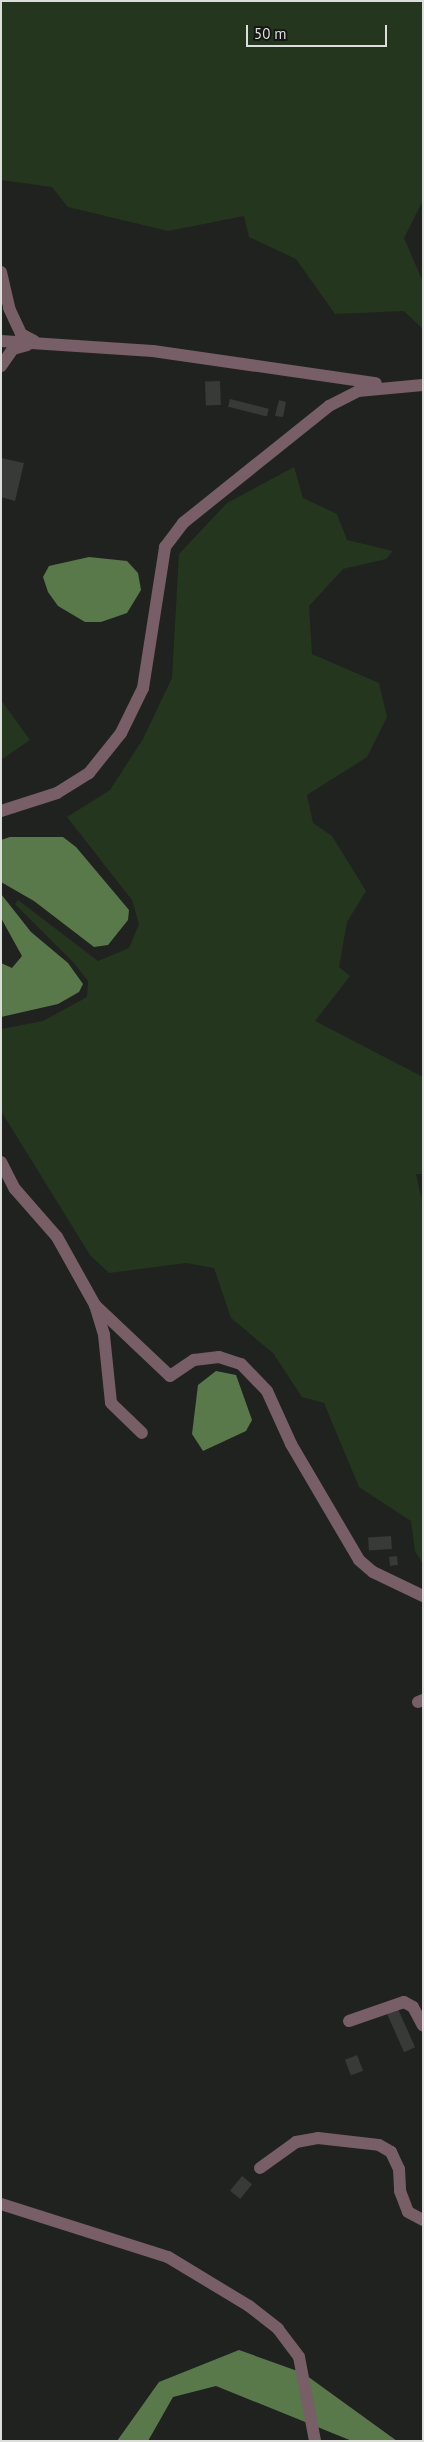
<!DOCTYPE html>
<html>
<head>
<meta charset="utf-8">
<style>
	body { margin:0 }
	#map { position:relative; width:424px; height:2442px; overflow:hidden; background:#20221f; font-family:"PT Sans",sans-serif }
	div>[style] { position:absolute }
	.green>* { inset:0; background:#24361d }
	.water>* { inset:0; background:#59794b }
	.building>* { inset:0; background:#373a37; transform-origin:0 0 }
	.minor>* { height:12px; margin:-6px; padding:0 6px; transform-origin:6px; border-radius:6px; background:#775e67 }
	span { translate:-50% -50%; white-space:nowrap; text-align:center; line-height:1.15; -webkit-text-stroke:4px #161816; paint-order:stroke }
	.frame { position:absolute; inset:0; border:2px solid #dcdedc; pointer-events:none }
	.scale { position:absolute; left:246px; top:25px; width:141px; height:22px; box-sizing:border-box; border:2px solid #dcdedc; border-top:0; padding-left:6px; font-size:15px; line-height:18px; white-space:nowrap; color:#dcdedc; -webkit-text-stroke:4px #161816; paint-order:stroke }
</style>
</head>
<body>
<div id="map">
	<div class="green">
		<i style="clip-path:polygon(1px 1px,423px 1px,423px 200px,404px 238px,423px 282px,423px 329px,404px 311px,335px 314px,296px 259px,249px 237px,244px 216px,168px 231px,68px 207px,52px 187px,1px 180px)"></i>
		<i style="clip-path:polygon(294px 467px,303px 498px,337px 514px,347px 540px,393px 551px,386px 559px,343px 569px,309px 606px,312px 654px,379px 683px,387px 717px,367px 757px,307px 795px,313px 823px,332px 836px,366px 891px,347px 922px,339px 967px,350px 976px,315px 1021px,423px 1077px,423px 1174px,416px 1174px,423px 1206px,423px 1564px,415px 1551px,411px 1521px,359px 1487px,324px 1403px,302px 1397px,273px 1353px,231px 1318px,214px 1268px,186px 1263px,109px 1273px,90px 1255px,1px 1111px,1px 1029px,43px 1021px,87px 997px,88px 981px,74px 963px,15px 904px,18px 900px,98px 961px,129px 948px,139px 924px,132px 900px,67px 817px,110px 790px,143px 739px,172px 678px,179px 554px,227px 503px)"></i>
		<i style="clip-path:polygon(1px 700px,30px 740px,1px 760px)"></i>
	</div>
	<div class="water">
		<i style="clip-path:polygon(89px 557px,127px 561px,138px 573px,141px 590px,127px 613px,101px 622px,85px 622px,58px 606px,48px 592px,43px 577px,49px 566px)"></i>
		<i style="clip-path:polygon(10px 837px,63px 837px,76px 847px,129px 910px,128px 920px,108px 945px,94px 947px,34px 901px,1px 882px,1px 840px)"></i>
		<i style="clip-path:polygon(1px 894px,31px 932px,68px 963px,83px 984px,79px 992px,58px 1004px,1px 1017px,1px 963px,12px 968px,22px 956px,1px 918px)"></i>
		<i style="clip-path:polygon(216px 1371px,236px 1375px,252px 1420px,246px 1431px,203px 1451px,192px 1434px,198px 1385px)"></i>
		<i style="clip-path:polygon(239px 2350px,303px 2373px,397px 2441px,352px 2441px,216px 2386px,173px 2397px,148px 2441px,117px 2441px,159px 2382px)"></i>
	</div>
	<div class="building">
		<i style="left:220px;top:381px;width:24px;height:15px;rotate:88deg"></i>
		<i style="left:230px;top:399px;width:40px;height:8px;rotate:14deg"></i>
		<i style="clip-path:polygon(279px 400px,286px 402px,283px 417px,275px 416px)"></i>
		<i style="clip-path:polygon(1px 458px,24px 463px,15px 501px,1px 497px)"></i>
		<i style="left:391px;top:1536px;width:13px;height:23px;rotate:86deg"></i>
		<i style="left:397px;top:1556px;width:9px;height:8px;rotate:84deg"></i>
		<i style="left:398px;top:2009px;width:42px;height:12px;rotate:66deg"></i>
		<i style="left:357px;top:2055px;width:17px;height:13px;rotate:69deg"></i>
		<i style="left:242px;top:2176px;width:13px;height:19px;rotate:39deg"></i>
	</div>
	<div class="minor">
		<i style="left:1px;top:272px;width:37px;rotate:77deg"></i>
		<i style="left:9px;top:308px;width:29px;rotate:65deg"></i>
		<i style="left:21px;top:334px;width:15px;rotate:28deg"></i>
		<i style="left:1px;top:341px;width:152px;rotate:3.8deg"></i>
		<i style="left:153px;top:351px;width:225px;rotate:8.2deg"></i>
		<i style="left:1px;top:366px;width:21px;rotate:-55deg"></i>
		<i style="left:13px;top:349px;width:15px;rotate:-16deg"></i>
		<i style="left:1px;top:811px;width:59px;rotate:-17.8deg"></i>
		<i style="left:57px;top:793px;width:38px;rotate:-32deg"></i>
		<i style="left:89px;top:773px;width:51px;rotate:-51.3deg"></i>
		<i style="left:121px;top:733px;width:50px;rotate:-63.9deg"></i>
		<i style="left:143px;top:688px;width:143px;rotate:-81.1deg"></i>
		<i style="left:165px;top:547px;width:30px;rotate:-53deg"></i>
		<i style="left:183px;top:523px;width:187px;rotate:-38.7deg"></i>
		<i style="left:329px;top:406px;width:33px;rotate:-27deg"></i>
		<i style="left:358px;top:391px;width:65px;rotate:-5.3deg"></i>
		<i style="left:1px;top:1162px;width:30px;rotate:63deg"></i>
		<i style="left:15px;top:1189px;width:64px;rotate:48.8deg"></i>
		<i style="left:57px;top:1237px;width:78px;rotate:60.8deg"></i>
		<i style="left:95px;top:1305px;width:31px;rotate:73deg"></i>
		<i style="left:104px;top:1335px;width:68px;rotate:84.1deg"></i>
		<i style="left:111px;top:1403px;width:43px;rotate:44.1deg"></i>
		<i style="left:95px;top:1305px;width:103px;rotate:43.4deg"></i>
		<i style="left:170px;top:1376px;width:29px;rotate:-34deg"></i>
		<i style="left:194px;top:1360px;width:25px;rotate:-7deg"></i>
		<i style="left:219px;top:1357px;width:23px;rotate:18deg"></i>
		<i style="left:241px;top:1364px;width:37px;rotate:46deg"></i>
		<i style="left:267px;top:1391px;width:58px;rotate:65.6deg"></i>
		<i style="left:291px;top:1444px;width:134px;rotate:59.6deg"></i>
		<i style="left:359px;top:1560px;width:18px;rotate:41deg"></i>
		<i style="left:373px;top:1572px;width:55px;rotate:25.6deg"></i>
		<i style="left:418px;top:1702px;width:5px;rotate:-22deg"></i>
		<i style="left:349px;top:2021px;width:58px;rotate:-19.1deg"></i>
		<i style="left:404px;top:2002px;width:10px;rotate:29deg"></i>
		<i style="left:413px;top:2007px;width:21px;rotate:62deg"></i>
		<i style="left:260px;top:2168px;width:44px;rotate:-35.8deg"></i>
		<i style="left:296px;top:2142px;width:22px;rotate:-10deg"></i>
		<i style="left:318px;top:2138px;width:61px;rotate:6.5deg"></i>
		<i style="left:379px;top:2145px;width:14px;rotate:30deg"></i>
		<i style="left:391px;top:2152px;width:19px;rotate:65deg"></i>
		<i style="left:399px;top:2169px;width:22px;rotate:87deg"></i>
		<i style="left:400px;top:2191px;width:22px;rotate:69deg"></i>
		<i style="left:408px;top:2212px;width:17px;rotate:28deg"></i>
		<i style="left:1px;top:2204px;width:175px;rotate:17.6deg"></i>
		<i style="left:168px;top:2257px;width:95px;rotate:31.2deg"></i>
		<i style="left:249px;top:2306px;width:37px;rotate:38deg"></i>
		<i style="left:278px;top:2329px;width:35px;rotate:53deg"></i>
		<i style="left:299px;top:2357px;width:86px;rotate:79.2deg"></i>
	</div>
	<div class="frame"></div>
	<div class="scale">50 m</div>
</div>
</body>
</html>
